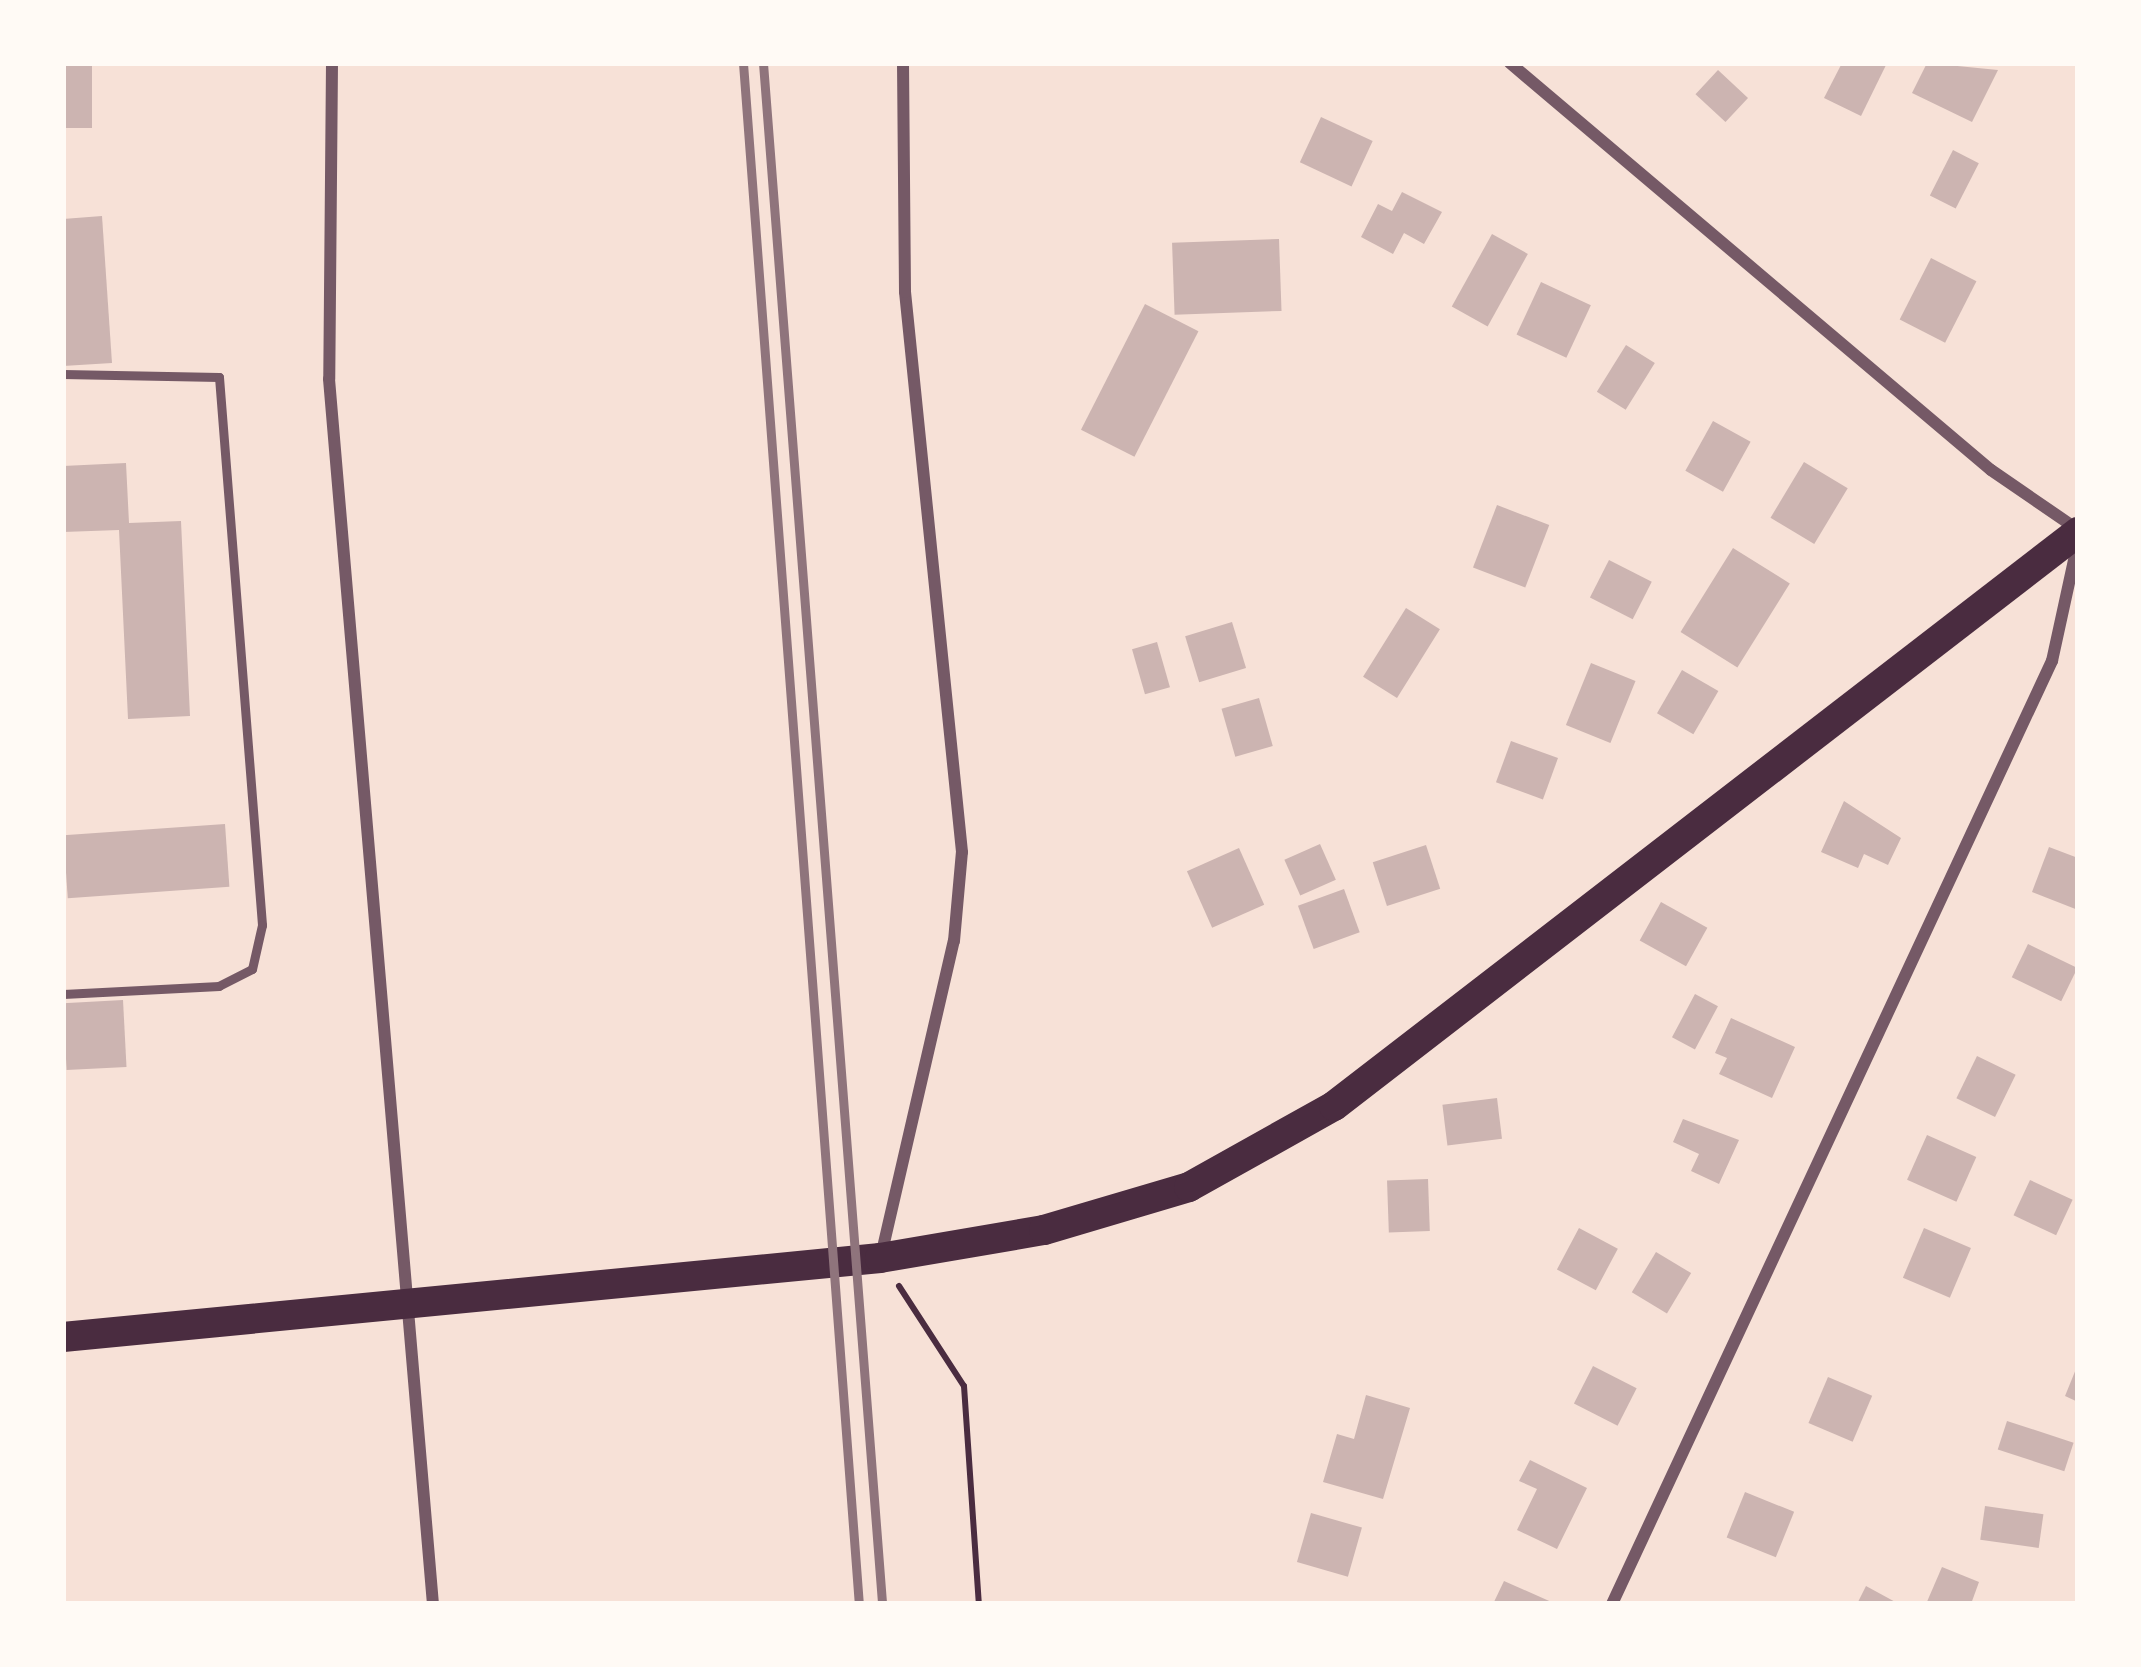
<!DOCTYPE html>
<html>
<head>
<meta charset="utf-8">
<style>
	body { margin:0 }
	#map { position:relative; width:2141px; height:1667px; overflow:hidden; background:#f7e1d7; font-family:"PT Serif",serif }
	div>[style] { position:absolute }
	.building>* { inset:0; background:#ccb4b1; transform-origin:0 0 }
	.path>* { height:6px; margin:-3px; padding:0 3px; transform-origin:3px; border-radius:3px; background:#4a2c40 }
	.service>* { height:9px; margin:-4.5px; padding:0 4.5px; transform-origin:4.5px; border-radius:4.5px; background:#755966 }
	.minor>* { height:12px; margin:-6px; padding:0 6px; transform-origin:6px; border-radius:6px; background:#755966 }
	.primary>* { height:30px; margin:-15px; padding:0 15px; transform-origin:15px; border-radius:15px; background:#4a2c40 }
	.rail>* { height:9px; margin:-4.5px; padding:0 4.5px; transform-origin:4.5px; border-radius:4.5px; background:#8f747c }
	span { translate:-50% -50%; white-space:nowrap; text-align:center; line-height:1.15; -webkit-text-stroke:9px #fffaf5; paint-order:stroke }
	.frame { position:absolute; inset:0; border:66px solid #fffaf5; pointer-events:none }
</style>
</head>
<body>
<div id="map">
	<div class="building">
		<i style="left:63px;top:63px;width:29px;height:65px"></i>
		<i style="clip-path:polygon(1842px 63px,1887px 63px,1861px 116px,1824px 98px)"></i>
		<i style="clip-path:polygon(1927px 63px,1998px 70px,1972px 122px,1912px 93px)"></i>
		<i style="left:1718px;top:70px;width:41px;height:33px;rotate:43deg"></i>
		<i style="left:1321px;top:117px;width:57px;height:50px;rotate:25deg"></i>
		<i style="left:1953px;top:150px;width:29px;height:51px;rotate:27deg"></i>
		<i style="clip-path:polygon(1402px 192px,1442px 212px,1424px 244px,1404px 233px,1393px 254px,1361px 237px,1378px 204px,1392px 211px)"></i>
		<i style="clip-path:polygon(102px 216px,112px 363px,63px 366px,63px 219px)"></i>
		<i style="left:1492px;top:234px;width:41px;height:83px;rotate:29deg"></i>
		<i style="left:1279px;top:239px;width:72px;height:107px;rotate:88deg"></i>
		<i style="left:1931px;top:258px;width:51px;height:69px;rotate:27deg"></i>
		<i style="left:1541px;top:282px;width:55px;height:58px;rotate:25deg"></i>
		<i style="left:1145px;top:304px;width:60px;height:141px;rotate:27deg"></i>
		<i style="left:1626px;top:345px;width:34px;height:55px;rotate:32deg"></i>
		<i style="left:1713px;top:421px;width:43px;height:57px;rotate:29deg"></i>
		<i style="left:1804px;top:462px;width:51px;height:65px;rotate:31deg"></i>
		<i style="clip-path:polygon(126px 463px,129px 523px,181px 521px,190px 716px,128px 719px,119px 530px,63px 532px,63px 466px)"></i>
		<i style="left:1497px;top:505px;width:56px;height:67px;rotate:21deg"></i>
		<i style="left:1733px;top:548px;width:67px;height:99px;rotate:32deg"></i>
		<i style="left:1609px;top:560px;width:48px;height:42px;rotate:27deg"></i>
		<i style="left:1406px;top:608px;width:40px;height:81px;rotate:32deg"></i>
		<i style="left:1232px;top:622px;width:48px;height:49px;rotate:73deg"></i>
		<i style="left:1157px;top:642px;width:47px;height:26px;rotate:74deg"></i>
		<i style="left:1591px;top:663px;width:48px;height:67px;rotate:22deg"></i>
		<i style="left:1682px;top:670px;width:42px;height:50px;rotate:30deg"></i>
		<i style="left:1259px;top:698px;width:50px;height:39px;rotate:74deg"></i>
		<i style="left:1511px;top:741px;width:50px;height:44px;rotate:20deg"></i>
		<i style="clip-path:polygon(1844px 801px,1901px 838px,1888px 865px,1864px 854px,1858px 868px,1821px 852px)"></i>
		<i style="left:225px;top:824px;width:63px;height:162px;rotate:86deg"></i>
		<i style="left:1320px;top:844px;width:39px;height:39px;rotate:66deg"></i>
		<i style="left:1426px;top:845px;width:46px;height:56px;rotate:72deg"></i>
		<i style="clip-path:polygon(2049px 847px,2078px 858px,2078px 910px,2032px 892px)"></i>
		<i style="left:1239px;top:848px;width:62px;height:57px;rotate:66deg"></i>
		<i style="left:1344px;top:889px;width:46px;height:49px;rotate:70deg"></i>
		<i style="left:1661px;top:902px;width:53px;height:44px;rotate:29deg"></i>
		<i style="left:2028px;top:944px;width:55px;height:37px;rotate:26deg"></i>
		<i style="left:1695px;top:994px;width:26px;height:49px;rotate:28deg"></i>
		<i style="left:123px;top:1000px;width:67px;height:60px;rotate:87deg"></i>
		<i style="clip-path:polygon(1731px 1018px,1795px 1047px,1772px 1098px,1719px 1074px,1727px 1058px,1715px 1053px)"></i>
		<i style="left:1977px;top:1056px;width:43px;height:47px;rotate:26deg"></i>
		<i style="left:1497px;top:1098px;width:41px;height:55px;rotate:83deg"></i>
		<i style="clip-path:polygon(1683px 1119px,1739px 1140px,1719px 1184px,1691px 1171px,1699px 1154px,1673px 1142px)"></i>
		<i style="left:1927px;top:1135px;width:54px;height:49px;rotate:24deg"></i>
		<i style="left:1428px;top:1179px;width:52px;height:41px;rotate:88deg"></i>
		<i style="left:2030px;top:1180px;width:47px;height:39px;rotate:25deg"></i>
		<i style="left:1579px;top:1228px;width:44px;height:47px;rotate:28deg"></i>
		<i style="left:1924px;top:1228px;width:51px;height:54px;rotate:23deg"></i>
		<i style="left:1656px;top:1252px;width:41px;height:47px;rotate:31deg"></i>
		<i style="clip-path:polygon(2078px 1364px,2078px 1402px,2065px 1396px)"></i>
		<i style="left:1593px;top:1366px;width:49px;height:42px;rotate:27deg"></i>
		<i style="left:1828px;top:1377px;width:48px;height:50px;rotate:23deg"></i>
		<i style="clip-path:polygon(1366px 1395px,1410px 1408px,1383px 1499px,1323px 1482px,1337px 1434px,1354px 1439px)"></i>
		<i style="left:2007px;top:1421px;width:70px;height:30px;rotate:18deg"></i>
		<i style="clip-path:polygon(1530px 1460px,1587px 1488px,1557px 1549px,1517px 1530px,1537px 1489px,1519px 1481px)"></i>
		<i style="left:1745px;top:1492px;width:53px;height:49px;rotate:22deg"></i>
		<i style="left:1985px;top:1506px;width:59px;height:34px;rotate:8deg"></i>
		<i style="left:1311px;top:1513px;width:53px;height:51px;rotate:16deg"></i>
		<i style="clip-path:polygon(1942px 1567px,1979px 1582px,1971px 1604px,1926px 1604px)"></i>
		<i style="clip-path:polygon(1504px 1581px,1556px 1604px,1493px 1604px)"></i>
		<i style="clip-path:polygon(1866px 1586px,1899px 1604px,1857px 1604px)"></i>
	</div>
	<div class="path">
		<i style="left:899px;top:1286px;width:119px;rotate:57deg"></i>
		<i style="left:964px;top:1386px;width:219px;rotate:86.1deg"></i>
	</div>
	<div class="service">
		<i style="left:63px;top:374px;width:156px;rotate:1.1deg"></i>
		<i style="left:219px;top:377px;width:550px;rotate:85.51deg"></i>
		<i style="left:262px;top:925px;width:45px;rotate:102.8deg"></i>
		<i style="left:252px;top:969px;width:37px;rotate:153deg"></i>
		<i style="left:219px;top:986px;width:156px;rotate:177.1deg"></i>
	</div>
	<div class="minor">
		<i style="left:332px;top:63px;width:316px;rotate:90.5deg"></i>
		<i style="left:329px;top:379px;width:1229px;rotate:85.15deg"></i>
		<i style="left:1510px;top:63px;width:630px;rotate:40.24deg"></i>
		<i style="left:1991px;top:470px;width:104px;rotate:34.5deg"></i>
		<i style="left:881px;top:1256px;width:323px;rotate:-77deg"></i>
		<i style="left:954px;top:941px;width:89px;rotate:-84.9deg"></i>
		<i style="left:962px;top:852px;width:563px;rotate:-95.81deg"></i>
		<i style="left:905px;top:292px;width:229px;rotate:-90.5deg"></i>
		<i style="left:1612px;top:1604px;width:1041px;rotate:-64.99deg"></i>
		<i style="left:2052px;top:661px;width:122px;rotate:-77.7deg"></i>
	</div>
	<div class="primary">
		<i style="left:63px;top:1337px;width:821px;rotate:-5.52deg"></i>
		<i style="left:880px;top:1258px;width:166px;rotate:-9.7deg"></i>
		<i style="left:1044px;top:1230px;width:151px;rotate:-16.5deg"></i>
		<i style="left:1189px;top:1187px;width:166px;rotate:-29.2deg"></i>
		<i style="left:1334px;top:1106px;width:940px;rotate:-37.65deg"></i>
	</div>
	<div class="rail">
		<i style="left:743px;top:63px;width:1545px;rotate:85.7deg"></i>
		<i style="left:763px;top:63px;width:1546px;rotate:85.58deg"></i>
	</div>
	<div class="frame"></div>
</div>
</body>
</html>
